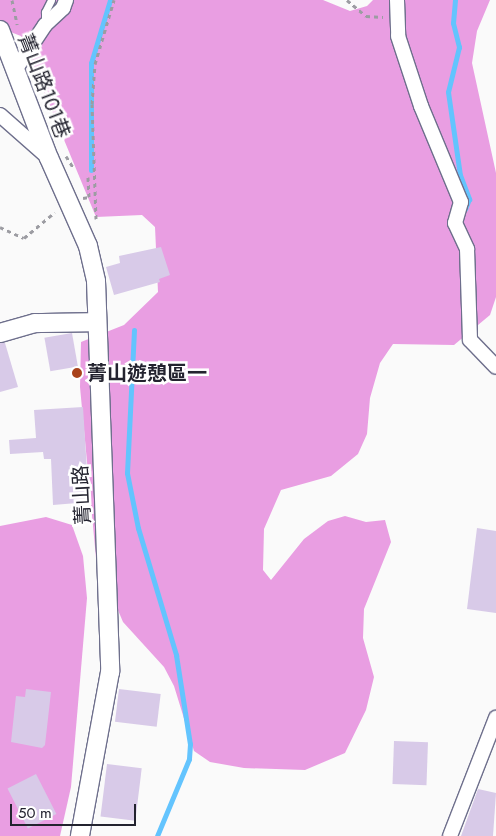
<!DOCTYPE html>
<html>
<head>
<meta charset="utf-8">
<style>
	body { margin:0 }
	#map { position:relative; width:496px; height:836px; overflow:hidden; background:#fafafa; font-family:Jost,"Noto Sans TC",sans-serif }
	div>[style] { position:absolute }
	.forest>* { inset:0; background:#e99ee2 }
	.stream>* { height:5px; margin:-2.5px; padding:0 2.5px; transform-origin:2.5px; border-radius:2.5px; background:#63c4fe }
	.building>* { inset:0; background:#d8cae8; transform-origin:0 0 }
	.path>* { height:3px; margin-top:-1.5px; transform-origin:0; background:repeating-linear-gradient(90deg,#9c9ca2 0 4px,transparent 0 8px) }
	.roads { filter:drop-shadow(1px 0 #6e6f8c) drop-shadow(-1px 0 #6e6f8c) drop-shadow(0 1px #6e6f8c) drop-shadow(0 -1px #6e6f8c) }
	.service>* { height:7px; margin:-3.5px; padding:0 3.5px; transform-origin:3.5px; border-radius:3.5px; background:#fff }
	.minor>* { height:14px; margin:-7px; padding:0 7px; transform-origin:7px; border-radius:7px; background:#fff }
	.tertiary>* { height:18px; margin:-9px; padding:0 9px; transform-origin:9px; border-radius:9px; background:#fff }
	.dots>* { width:14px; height:14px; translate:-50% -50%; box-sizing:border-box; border:2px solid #fff; border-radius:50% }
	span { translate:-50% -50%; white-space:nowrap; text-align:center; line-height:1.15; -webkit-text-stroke:5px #fff; paint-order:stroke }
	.street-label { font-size:20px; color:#23232f }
	.poi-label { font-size:20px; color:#23232f; font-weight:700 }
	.left { translate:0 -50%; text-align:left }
	.scale { position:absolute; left:10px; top:804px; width:126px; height:22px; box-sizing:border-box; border:2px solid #23232f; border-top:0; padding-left:6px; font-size:15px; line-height:18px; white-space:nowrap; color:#23232f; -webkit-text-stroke:4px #fff; paint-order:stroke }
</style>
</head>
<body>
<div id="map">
	<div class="forest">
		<i style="clip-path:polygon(0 0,323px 0,350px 11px,367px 6px,373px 0,490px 0,477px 31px,472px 63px,496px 173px,496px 297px,490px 315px,454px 345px,393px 344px,380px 363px,370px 398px,367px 434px,358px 454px,331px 476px,281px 490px,264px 529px,263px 570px,271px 580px,304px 539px,328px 521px,345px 516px,366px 522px,385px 520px,391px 542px,364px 609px,363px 638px,374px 677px,366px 710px,345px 753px,305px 770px,244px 768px,210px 762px,194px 751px,174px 686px,164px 667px,123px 622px,96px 558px,80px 387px,81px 342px,124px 325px,158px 292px,155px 227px,142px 215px,96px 217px,21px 36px,0 28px)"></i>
		<i style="clip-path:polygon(46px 517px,72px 525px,83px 556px,87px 598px,71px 787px,60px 836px,0 836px,0 526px)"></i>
	</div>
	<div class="stream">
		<i style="left:455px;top:0;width:23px;rotate:95deg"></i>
		<i style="left:453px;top:23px;width:25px;rotate:76deg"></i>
		<i style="left:459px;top:47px;width:46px;rotate:103.7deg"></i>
		<i style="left:448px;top:92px;width:84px;rotate:81.8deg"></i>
		<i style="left:460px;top:175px;width:26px;rotate:69deg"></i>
		<i style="left:469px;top:199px;width:11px;rotate:112deg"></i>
		<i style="left:91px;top:170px;width:107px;rotate:-90deg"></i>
		<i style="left:91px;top:63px;width:66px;rotate:-73.2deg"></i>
		<i style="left:134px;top:330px;width:143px;rotate:92.8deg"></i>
		<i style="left:127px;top:473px;width:56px;rotate:78.7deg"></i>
		<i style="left:138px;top:528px;width:133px;rotate:73.3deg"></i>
		<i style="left:176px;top:655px;width:90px;rotate:81.1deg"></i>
		<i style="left:190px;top:744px;width:15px;rotate:94deg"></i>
		<i style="left:189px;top:759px;width:83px;rotate:112.6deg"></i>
	</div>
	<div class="building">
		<i style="clip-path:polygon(161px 247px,170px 275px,159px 279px,160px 282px,114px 295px,106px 267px,120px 263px,119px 256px)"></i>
		<i style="left:72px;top:333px;width:34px;height:28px;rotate:80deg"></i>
		<i style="clip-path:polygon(0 343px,5px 343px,18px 387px,0 392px)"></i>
		<i style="clip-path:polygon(83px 407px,89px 502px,53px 505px,51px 459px,44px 459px,43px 452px,10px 454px,9px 440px,36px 438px,34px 410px)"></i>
		<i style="clip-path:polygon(477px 528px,496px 531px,496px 613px,467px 609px)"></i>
		<i style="clip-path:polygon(26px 689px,51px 692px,45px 745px,42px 748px,11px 742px,16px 696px,25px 697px)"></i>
		<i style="left:119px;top:689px;width:42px;height:33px;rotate:7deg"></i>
		<i style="left:394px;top:741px;width:34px;height:43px;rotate:2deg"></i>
		<i style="left:107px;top:764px;width:35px;height:53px;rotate:7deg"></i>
		<i style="left:36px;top:774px;width:45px;height:32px;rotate:63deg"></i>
		<i style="clip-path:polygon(478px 789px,496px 793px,493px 836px,461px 836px)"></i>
	</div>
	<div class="path">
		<i style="left:12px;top:0;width:25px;rotate:78deg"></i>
		<i style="left:347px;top:0;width:25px;rotate:40deg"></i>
		<i style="left:366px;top:16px;width:17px;rotate:3deg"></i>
		<i style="left:66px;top:156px;width:13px;rotate:58deg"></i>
		<i style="left:83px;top:198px;width:6px;rotate:-9deg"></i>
		<i style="left:89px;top:197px;width:20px;rotate:-93deg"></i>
		<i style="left:96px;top:219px;width:115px;rotate:-92deg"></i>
		<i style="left:92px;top:104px;width:40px;rotate:-85.7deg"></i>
		<i style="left:95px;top:64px;width:67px;rotate:-73.5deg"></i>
		<i style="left:0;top:227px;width:26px;rotate:25deg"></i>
		<i style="left:24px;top:238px;width:40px;rotate:-40deg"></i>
	</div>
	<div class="roads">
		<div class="service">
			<i style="left:45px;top:25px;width:13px;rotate:-90deg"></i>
			<i style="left:45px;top:12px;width:13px;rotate:-63deg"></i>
		</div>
		<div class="minor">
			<i style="left:397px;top:0;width:36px;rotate:88deg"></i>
			<i style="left:398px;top:36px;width:74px;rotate:71.8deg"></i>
			<i style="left:421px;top:106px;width:104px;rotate:67.4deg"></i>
			<i style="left:461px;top:202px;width:22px;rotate:106deg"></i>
			<i style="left:455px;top:223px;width:29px;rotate:65deg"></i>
			<i style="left:467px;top:249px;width:91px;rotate:88.1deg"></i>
			<i style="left:470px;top:340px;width:37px;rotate:46deg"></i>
			<i style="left:15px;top:70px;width:54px;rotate:-56.3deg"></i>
			<i style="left:45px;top:25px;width:25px;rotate:-43deg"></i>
			<i style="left:63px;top:8px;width:9px;rotate:-69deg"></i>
			<i style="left:0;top:115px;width:65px;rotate:41.3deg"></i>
			<i style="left:450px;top:836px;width:127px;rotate:-68.7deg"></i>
		</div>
		<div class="tertiary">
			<i style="left:0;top:30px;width:137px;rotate:69.1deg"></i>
			<i style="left:49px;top:158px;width:96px;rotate:66.1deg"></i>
			<i style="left:88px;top:246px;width:36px;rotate:77deg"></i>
			<i style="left:96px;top:281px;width:391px;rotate:87.9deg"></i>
			<i style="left:110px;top:672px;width:167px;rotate:100.4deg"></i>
			<i style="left:0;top:333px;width:36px;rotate:-16deg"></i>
			<i style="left:35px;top:323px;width:62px;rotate:-0.9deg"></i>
		</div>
	</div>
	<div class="dots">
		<i style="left:77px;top:373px;background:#a9421b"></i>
	</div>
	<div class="street-label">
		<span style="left:44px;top:86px;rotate:69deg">菁山路101巷</span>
		<span style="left:82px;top:495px;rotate:-93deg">菁山路</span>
	</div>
	<div class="poi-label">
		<span class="left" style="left:87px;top:373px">菁山遊憩區一</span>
	</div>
	<div class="scale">50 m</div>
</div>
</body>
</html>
